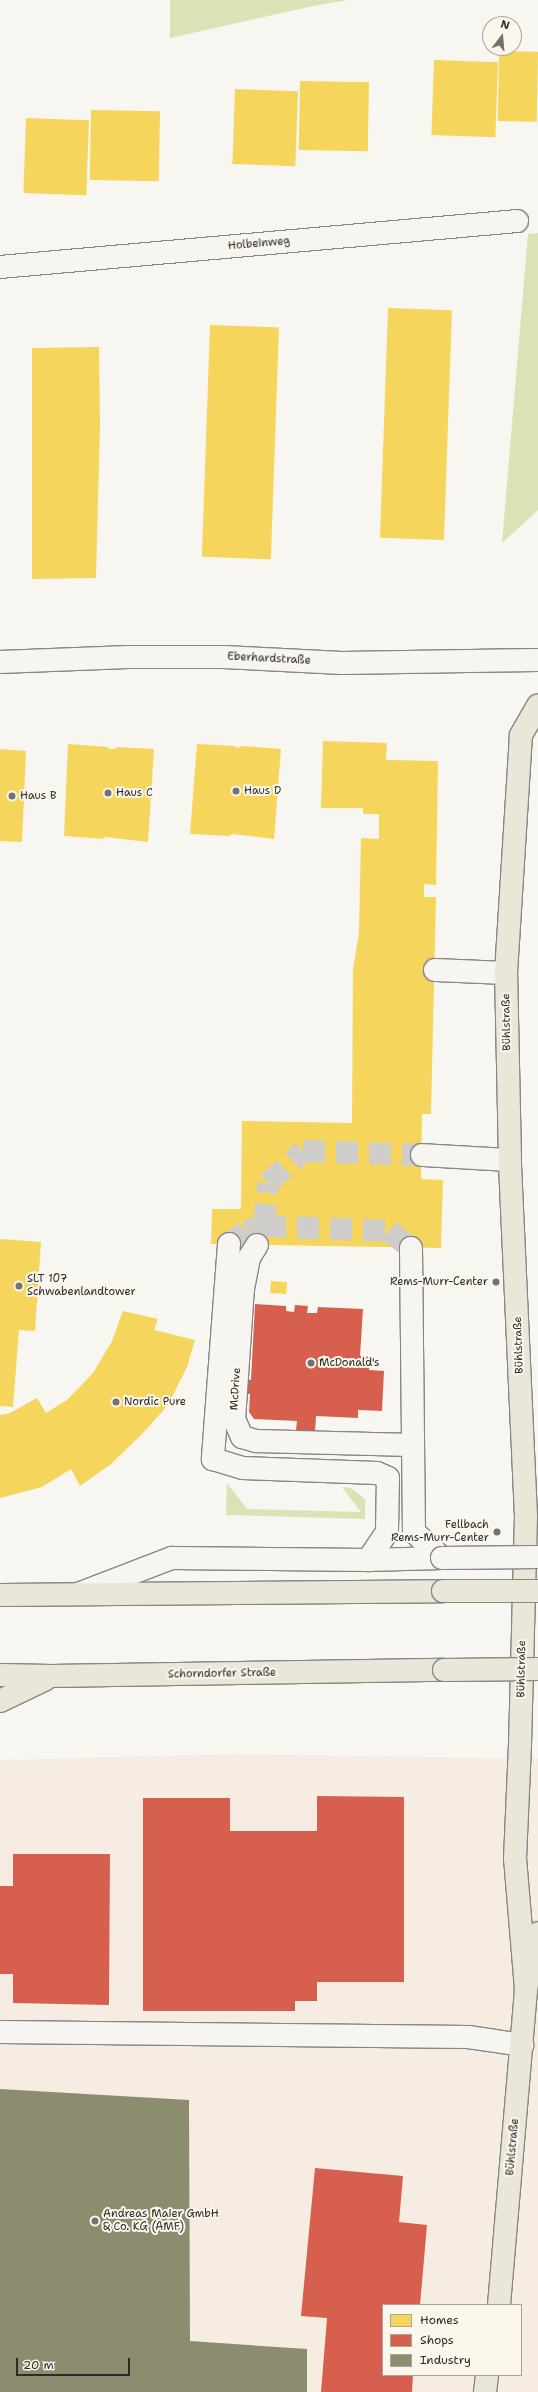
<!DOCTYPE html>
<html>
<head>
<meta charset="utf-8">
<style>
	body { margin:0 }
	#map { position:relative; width:538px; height:2392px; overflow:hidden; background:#f8f6f0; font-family:"Shantell Sans",sans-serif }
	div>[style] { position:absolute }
	.built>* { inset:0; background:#f7ece1 }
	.green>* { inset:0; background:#dbe2b5 }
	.homes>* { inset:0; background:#f6d55c; transform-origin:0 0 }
	.shops>* { inset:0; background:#d6604d }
	.industry>* { inset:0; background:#8c8c6e }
	.minor-tunnel>* { height:22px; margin-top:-11px; transform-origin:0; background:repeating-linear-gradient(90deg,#cfcdc9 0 22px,transparent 0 33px) }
	.roads { filter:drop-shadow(1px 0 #878684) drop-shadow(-1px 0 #878684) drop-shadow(0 1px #878684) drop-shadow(0 -1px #878684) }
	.minor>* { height:22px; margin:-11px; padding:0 11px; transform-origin:11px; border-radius:11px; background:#f6f5f1 }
	.major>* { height:22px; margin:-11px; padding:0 11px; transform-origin:11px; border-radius:11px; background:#eae7d8 }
	.bridges { filter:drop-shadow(1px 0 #878684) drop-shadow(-1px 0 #878684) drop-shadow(0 1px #878684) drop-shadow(0 -1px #878684) }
	.minor-bridge>* { height:22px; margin:-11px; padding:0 11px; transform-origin:11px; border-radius:11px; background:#f6f5f1 }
	.major-bridge>* { height:22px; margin:-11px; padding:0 11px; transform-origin:11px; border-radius:11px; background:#eae7d8 }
	.dots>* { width:11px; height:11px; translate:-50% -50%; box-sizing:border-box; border:2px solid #fbf7ec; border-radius:50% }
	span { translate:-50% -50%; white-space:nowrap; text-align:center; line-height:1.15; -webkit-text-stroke:4px #fbf7ec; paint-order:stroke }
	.street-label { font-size:11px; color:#2b2b2b }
	.poi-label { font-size:11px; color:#2b2b2b }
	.left { translate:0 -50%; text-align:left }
	.right { translate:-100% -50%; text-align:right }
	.legend { position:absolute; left:382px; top:2304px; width:140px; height:72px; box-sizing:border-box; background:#fbf7ec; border:1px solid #a8a59f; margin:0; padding:5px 7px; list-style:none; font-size:12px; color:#2b2b2b }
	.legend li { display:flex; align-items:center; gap:8px; height:20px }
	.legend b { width:20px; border:1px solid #a8a59f }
	.north { position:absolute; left:482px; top:16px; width:40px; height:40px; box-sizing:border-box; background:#fbf7ec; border:1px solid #a8a59f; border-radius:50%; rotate:16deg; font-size:11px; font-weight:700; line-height:16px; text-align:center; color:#2b2b2b }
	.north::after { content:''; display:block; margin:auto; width:14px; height:18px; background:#737270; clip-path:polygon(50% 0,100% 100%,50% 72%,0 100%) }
	.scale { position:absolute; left:16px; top:2358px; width:114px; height:18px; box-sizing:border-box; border:2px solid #2b2b2b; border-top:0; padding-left:5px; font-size:12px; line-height:14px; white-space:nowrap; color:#2b2b2b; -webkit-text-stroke:3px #fbf7ec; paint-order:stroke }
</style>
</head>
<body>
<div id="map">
	<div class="built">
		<i style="clip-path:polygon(evenodd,236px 1754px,538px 1759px,538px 2392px,0 2392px,0 1760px,236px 1754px,383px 2305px,521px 2305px,521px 2375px,383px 2375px,383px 2305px)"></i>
	</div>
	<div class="green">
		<i style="clip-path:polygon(170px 0,348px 0,313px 6px,170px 38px)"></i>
		<i style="clip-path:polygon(538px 233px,538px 510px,502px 543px,528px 234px)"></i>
		<i style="clip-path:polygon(227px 1483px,247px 1509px,361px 1512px,342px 1487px,351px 1488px,365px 1499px,365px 1519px,226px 1515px)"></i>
	</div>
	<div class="homes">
		<i style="left:499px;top:51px;width:39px;height:70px;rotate:1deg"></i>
		<i style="left:434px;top:60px;width:64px;height:75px;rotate:2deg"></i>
		<i style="left:300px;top:81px;width:69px;height:69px;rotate:1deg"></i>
		<i style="left:235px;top:89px;width:63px;height:75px;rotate:2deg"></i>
		<i style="left:91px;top:110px;width:69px;height:70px;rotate:1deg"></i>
		<i style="left:26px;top:118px;width:63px;height:75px;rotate:2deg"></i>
		<i style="left:388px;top:308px;width:64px;height:230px;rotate:2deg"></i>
		<i style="left:210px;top:325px;width:69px;height:232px;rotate:2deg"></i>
		<i style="clip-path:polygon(99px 347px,100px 424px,96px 578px,32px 579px,32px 348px)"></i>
		<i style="clip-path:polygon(323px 741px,387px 743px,386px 760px,438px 761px,436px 885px,424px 884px,424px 897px,436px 897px,431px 1114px,422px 1114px,421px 1179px,443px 1180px,441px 1248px,211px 1244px,212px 1209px,241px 1209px,242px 1121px,352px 1123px,353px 970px,359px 932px,361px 838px,379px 839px,379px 814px,363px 814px,363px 808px,321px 808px)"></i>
		<i style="clip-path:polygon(68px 744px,108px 747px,109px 749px,115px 749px,117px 747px,154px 749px,148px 842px,105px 837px,103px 839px,64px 836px)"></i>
		<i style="clip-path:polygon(197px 744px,235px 746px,236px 748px,244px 746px,281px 749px,274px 839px,232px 834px,229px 836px,190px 834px)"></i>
		<i style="clip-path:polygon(0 749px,26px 751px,22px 842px,0 841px)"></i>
		<i style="clip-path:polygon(0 1239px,41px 1242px,35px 1331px,19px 1330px,13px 1407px,0 1406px)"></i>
		<i style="left:271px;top:1281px;width:16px;height:12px;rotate:4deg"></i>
		<i style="clip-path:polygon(123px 1311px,158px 1319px,154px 1330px,195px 1340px,187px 1367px,168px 1405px,142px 1434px,111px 1464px,80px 1486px,71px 1469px,42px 1487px,0 1498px,0 1415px,10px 1413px,37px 1398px,46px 1413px,67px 1400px,93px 1373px,112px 1341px)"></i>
	</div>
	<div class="shops">
		<i style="clip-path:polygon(255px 1304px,286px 1306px,286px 1311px,294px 1312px,295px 1305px,308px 1306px,307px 1313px,317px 1313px,318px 1307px,363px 1309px,360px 1356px,370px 1357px,369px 1370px,384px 1371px,382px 1411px,358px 1410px,358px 1418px,316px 1416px,315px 1432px,296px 1430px,297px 1421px,254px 1419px,249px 1412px,250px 1394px,246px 1394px,247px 1379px,251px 1380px)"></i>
		<i style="clip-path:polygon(317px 1796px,404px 1797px,404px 1982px,317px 1982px,317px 2001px,295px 2001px,295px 2011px,143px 2011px,143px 1798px,230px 1798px,230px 1831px,317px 1831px)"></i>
		<i style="clip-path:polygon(13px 1854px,110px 1854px,109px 2005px,13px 2003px,13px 1974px,0 1974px,0 1886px,13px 1886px)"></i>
		<i style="clip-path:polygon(315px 2168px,403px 2176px,399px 2222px,427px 2225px,420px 2305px,383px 2305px,383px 2375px,413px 2375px,412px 2392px,321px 2392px,327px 2318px,301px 2316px)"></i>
	</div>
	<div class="industry">
		<i style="clip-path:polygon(0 2089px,189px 2100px,190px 2341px,307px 2349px,307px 2392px,0 2392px)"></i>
	</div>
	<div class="minor-tunnel">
		<i style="left:264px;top:1226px;width:43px;rotate:-84.7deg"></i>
		<i style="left:268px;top:1183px;width:47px;rotate:-42.4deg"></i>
		<i style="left:303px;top:1151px;width:119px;rotate:1.9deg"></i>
		<i style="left:229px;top:1244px;width:21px;rotate:-37deg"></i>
		<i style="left:246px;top:1231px;width:19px;rotate:-16deg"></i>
		<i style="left:264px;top:1226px;width:125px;rotate:2.3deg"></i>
		<i style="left:389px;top:1231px;width:28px;rotate:38deg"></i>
	</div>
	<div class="roads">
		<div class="minor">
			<i style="left:0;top:267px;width:519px;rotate:-5.08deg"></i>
			<i style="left:0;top:662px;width:128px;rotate:-2.2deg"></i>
			<i style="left:128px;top:657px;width:96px"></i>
			<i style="left:224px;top:657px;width:118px;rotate:2.9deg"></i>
			<i style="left:342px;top:663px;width:196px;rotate:-0.9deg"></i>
			<i style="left:435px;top:970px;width:71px;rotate:2.4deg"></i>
			<i style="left:422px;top:1155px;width:88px;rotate:3.3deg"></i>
			<i style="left:229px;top:1244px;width:216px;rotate:94.3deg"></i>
			<i style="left:213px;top:1459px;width:31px;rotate:17deg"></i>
			<i style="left:243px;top:1468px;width:134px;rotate:2.1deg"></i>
			<i style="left:377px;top:1473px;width:12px;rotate:24deg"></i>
			<i style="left:388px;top:1478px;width:54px;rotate:91.1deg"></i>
			<i style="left:387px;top:1532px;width:34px;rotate:124deg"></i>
			<i style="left:257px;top:1245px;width:15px;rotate:122deg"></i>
			<i style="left:249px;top:1258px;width:31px;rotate:101deg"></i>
			<i style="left:243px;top:1288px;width:131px;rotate:93.9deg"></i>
			<i style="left:234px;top:1419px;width:20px;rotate:66deg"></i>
			<i style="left:242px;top:1437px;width:15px;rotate:16deg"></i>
			<i style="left:256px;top:1441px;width:156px;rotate:1.5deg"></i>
			<i style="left:411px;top:1248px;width:284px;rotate:89.4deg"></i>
			<i style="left:414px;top:1532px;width:38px;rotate:43deg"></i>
			<i style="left:78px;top:1594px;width:101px;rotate:-21deg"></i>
			<i style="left:172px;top:1558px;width:196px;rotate:0.6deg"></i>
			<i style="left:368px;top:1560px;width:74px;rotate:-1.5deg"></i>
			<i style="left:0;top:2032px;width:468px;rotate:0.6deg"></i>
			<i style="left:468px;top:2037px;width:55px;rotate:8.4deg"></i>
		</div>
		<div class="major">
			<i style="left:0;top:1595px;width:443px;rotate:-0.5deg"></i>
			<i style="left:0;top:1675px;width:51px;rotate:1.1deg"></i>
			<i style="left:51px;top:1676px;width:393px;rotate:-0.9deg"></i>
			<i style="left:0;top:1701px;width:51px;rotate:-25.6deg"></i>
			<i style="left:526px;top:1989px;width:130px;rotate:-94.8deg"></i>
			<i style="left:515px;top:1859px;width:114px;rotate:-87.5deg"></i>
			<i style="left:520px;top:1745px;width:228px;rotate:-88.5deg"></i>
			<i style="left:526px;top:1517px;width:357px;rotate:-92.6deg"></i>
			<i style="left:510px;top:1160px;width:187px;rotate:-91.2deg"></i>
			<i style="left:506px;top:973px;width:238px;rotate:-86.4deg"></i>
			<i style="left:521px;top:735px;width:34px;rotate:-60deg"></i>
			<i style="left:499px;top:2305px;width:317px;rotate:-85.1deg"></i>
			<i style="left:526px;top:1989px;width:57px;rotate:-77.9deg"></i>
			<i style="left:485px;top:2392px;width:17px;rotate:-83deg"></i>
		</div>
	</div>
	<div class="bridges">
		<div class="minor-bridge">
			<i style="left:442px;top:1558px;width:96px;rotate:-0.6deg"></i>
		</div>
		<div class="major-bridge">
			<i style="left:443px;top:1591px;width:95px"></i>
			<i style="left:444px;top:1670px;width:94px;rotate:-0.6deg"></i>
		</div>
	</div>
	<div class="dots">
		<i style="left:236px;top:791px;background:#737270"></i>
		<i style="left:108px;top:793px;background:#737270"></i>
		<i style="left:12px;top:796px;background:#737270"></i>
		<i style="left:496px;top:1282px;background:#737270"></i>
		<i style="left:19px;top:1286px;background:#737270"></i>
		<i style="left:311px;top:1363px;background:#737270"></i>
		<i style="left:116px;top:1402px;background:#737270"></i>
		<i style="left:497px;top:1532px;background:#737270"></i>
		<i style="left:95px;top:2221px;background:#737270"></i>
	</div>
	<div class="street-label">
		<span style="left:259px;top:244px;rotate:-5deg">Holbeinweg</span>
		<span style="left:269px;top:659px;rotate:3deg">Eberhardstraße</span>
		<span style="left:507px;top:1022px;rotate:-91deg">Bühlstraße</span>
		<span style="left:519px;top:1345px;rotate:-92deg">Bühlstraße</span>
		<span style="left:236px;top:1389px;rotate:-86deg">McDrive</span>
		<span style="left:522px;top:1669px;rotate:-89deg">Bühlstraße</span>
		<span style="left:222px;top:1674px;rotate:-1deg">Schorndorfer Straße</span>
		<span style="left:513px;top:2147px;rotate:-85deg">Bühlstraße</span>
	</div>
	<div class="poi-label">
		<span class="left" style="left:244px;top:791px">Haus D</span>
		<span class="left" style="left:116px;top:793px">Haus C</span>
		<span class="left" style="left:20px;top:796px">Haus B</span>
		<span class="left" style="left:27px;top:1286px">SLT 107<br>Schwabenlandtower</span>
		<span class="right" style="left:488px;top:1282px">Rems-Murr-Center</span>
		<span class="left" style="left:319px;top:1363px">McDonald's</span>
		<span class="left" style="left:124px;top:1402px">Nordic Pure</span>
		<span class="right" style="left:489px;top:1532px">Fellbach<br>Rems-Murr-Center</span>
		<span class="left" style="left:103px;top:2221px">Andreas Maier GmbH<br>&amp; Co. KG (AMF)</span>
	</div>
	<ul class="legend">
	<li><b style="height:11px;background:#f6d55c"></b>Homes</li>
	<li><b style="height:11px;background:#d6604d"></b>Shops</li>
	<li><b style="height:11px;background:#8c8c6e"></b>Industry</li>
	</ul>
	<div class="north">N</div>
	<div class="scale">20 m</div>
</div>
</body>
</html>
